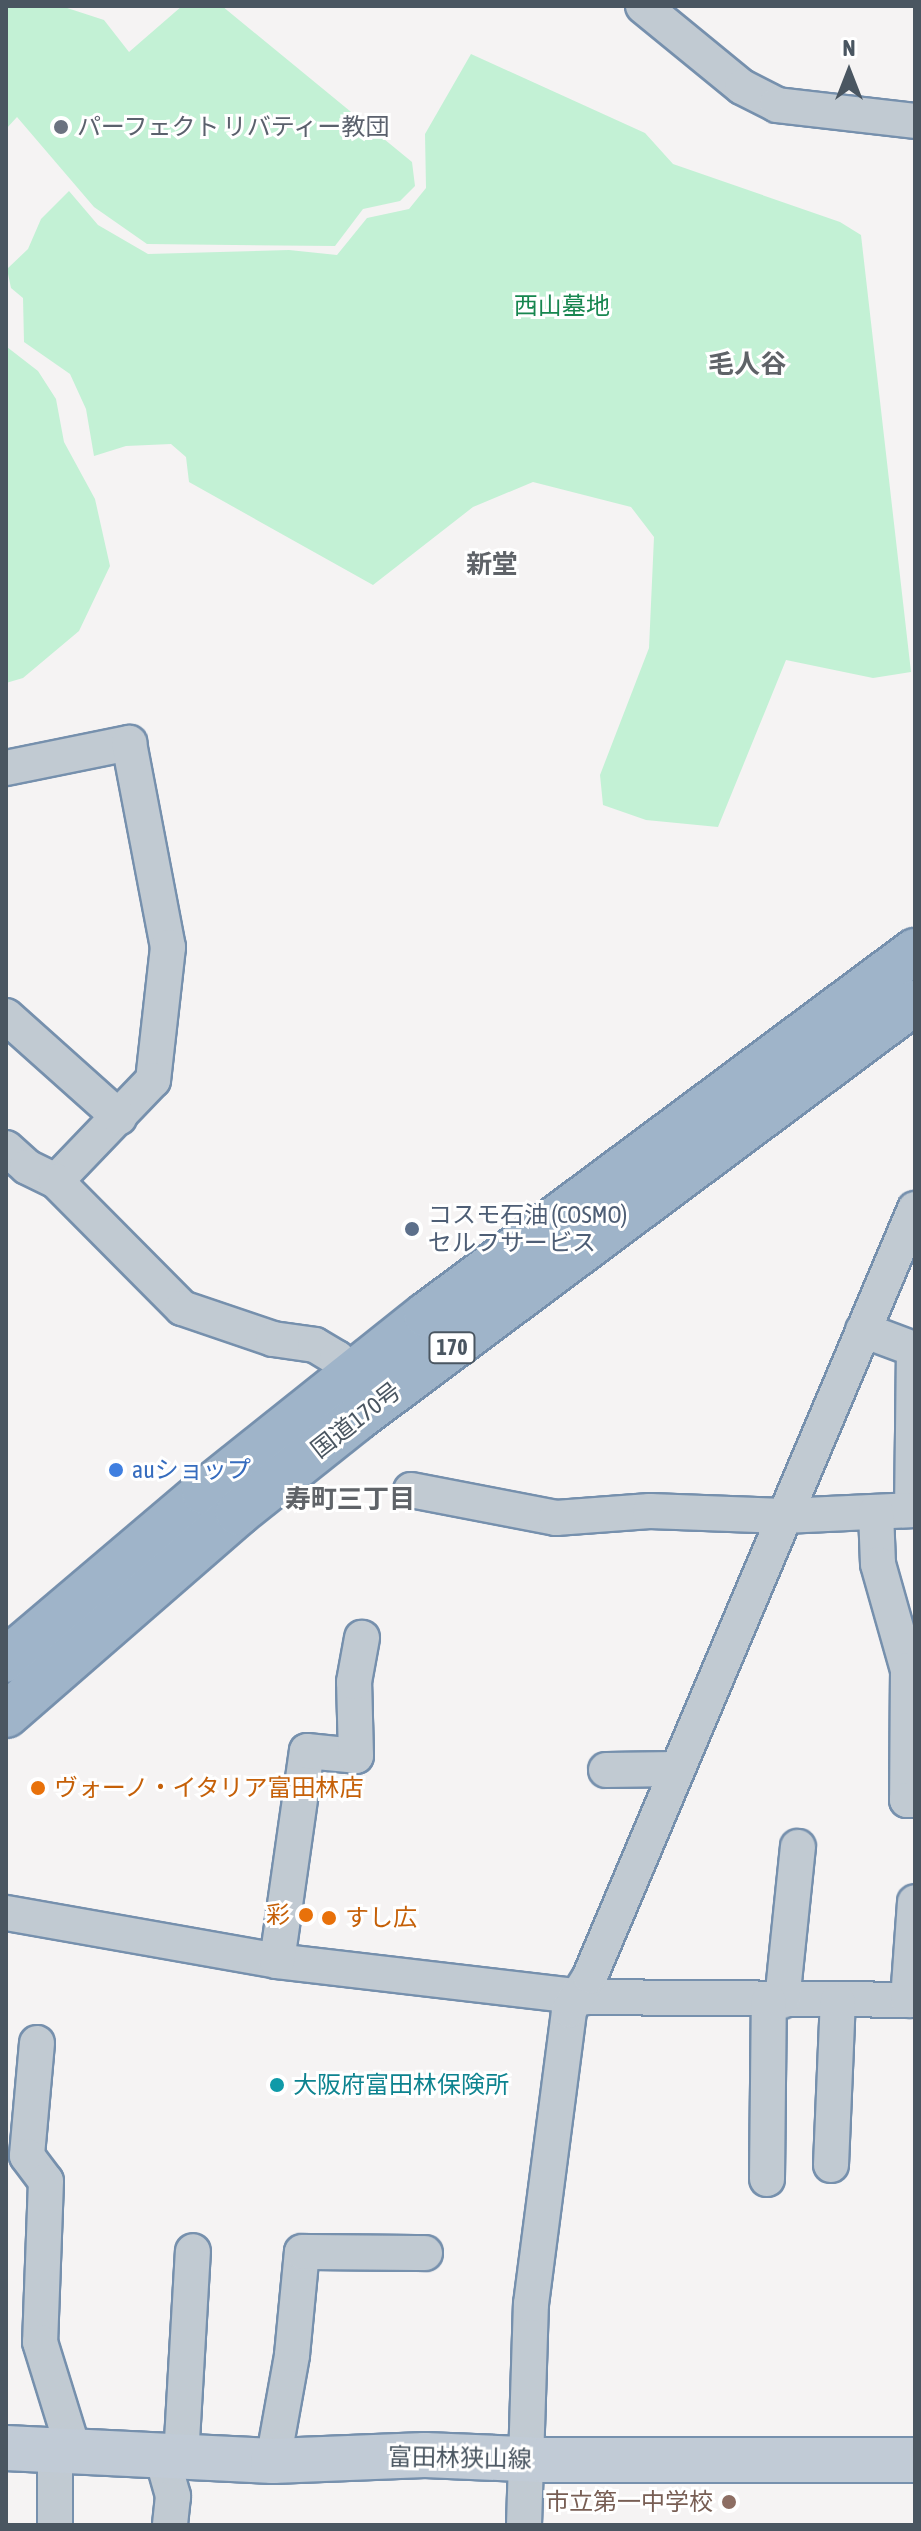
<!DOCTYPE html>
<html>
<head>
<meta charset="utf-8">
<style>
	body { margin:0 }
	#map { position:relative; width:921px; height:2531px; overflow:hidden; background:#f5f3f3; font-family:"Asap Condensed","Noto Sans JP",sans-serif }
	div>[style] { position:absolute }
	.green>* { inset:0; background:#c3f1d5 }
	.roads { filter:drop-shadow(2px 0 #7690ad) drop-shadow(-2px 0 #7690ad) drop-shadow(0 2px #7690ad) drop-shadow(0 -2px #7690ad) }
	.minor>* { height:34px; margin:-17px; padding:0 17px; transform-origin:17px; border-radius:17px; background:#c1cad2 }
	.secondary>* { height:44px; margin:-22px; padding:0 22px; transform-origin:22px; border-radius:22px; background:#c1cbd6 }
	.trunk>* { height:44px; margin:-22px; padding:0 22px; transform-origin:22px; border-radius:22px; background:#9fb4c9 }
	.dots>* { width:22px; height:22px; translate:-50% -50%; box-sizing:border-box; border:4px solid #fff; border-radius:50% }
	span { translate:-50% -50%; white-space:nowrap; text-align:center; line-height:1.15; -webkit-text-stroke:6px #fff; paint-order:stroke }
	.shield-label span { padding:2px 6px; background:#fff; border:2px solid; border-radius:6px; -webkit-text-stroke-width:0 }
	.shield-label { font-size:22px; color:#4a5661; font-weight:700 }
	.worship-label { font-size:24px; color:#5b616d }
	.left { translate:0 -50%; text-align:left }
	.park-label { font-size:24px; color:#17864f }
	.service-label { font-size:24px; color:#4e5e75 }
	.street-label { font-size:24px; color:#4a5661 }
	.shop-label { font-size:24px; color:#366cbe }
	.food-label { font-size:24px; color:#c56008 }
	.right { translate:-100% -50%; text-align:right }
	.culture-label { font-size:24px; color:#0d838f }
	.education-label { font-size:24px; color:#785e54 }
	.neighbourhood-label { font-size:26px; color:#5f6368; font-weight:700 }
	.frame { position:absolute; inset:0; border:8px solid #4a5661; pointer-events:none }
	.north { position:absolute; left:809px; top:32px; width:80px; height:80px; -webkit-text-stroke:6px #fff; paint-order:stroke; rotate:0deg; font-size:22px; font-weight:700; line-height:32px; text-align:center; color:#4a5661 }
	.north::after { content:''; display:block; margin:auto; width:28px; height:36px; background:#4a5661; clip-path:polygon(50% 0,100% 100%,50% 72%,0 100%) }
</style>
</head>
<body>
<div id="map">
	<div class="green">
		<i style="clip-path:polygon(6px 6px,61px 6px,104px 20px,129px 52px,182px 6px,222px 6px,412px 162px,415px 186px,400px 201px,363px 209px,335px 246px,147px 244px,94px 207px,17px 117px,6px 129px)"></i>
		<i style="clip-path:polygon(471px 54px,645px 133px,673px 164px,840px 222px,861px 235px,911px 672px,873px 678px,786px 660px,718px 827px,646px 820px,603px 805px,600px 775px,649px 648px,654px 537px,631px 507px,533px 482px,473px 507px,373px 585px,189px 482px,186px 457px,171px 444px,126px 446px,94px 456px,86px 409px,70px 374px,24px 342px,23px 298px,11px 288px,7px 269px,28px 249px,41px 219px,69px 191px,98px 225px,148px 254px,289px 250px,337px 255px,367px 218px,409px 209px,426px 188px,425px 134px)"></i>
		<i style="clip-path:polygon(7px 347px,38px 371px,56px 399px,64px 442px,95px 499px,110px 566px,79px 631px,23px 678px,6px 683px)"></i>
	</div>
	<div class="roads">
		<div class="minor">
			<i style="left:643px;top:6px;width:128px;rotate:39.3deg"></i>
			<i style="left:742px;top:87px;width:39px;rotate:27deg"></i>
			<i style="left:777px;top:105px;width:139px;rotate:6.6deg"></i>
			<i style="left:6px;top:768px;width:126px;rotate:-11.5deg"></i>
			<i style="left:129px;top:743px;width:208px;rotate:79.2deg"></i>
			<i style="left:168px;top:947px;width:134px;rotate:96.4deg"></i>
			<i style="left:153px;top:1080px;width:140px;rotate:133.8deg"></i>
			<i style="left:6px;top:1016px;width:152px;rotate:41.8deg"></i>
			<i style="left:6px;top:1148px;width:28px;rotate:42deg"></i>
			<i style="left:27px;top:1167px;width:32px;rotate:26deg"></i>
			<i style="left:56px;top:1181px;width:179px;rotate:45.2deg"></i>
			<i style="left:182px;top:1308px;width:96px;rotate:18.8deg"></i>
			<i style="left:273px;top:1339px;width:42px;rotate:8.1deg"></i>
			<i style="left:315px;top:1345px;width:26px;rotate:31deg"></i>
			<i style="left:337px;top:1358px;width:44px;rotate:53.4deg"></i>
			<i style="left:863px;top:1330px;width:54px;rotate:20.4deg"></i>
			<i style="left:914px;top:1349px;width:161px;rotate:90.7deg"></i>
			<i style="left:411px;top:1490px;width:148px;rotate:10.9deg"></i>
			<i style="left:556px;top:1518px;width:94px;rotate:-4.3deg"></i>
			<i style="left:650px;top:1511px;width:134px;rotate:2.1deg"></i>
			<i style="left:784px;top:1516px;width:131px;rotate:-2.6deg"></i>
			<i style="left:876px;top:1512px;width:52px;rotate:87.8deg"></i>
			<i style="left:878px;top:1564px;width:110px;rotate:74.2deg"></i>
			<i style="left:908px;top:1670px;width:130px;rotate:90.4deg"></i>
			<i style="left:907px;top:1800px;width:8px"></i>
			<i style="left:606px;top:1770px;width:71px;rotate:-0.8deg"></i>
			<i style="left:6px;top:1913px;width:275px;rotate:10deg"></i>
			<i style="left:277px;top:1961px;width:310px;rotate:6.7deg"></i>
			<i style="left:585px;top:1997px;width:330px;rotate:0.5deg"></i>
			<i style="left:277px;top:1961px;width:212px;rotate:-81.9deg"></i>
			<i style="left:307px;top:1751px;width:49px;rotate:5.8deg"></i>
			<i style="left:356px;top:1756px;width:74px;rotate:-91.5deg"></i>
			<i style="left:354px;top:1682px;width:45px;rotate:-79.7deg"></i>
			<i style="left:908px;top:2000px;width:98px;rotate:-85.9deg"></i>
			<i style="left:782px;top:2001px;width:155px;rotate:-84.1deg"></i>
			<i style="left:37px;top:2043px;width:113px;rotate:95.1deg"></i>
			<i style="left:27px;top:2156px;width:31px;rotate:53deg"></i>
			<i style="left:46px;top:2181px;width:161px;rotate:92.1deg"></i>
			<i style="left:40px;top:2342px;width:115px;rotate:72.8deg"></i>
			<i style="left:831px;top:2165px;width:164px;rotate:-87.6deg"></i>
			<i style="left:767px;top:2179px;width:178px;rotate:-89.4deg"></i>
			<i style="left:162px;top:2457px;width:41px;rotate:74.2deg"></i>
			<i style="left:173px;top:2496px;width:29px;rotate:96deg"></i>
			<i style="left:181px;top:2458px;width:207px;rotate:-86.7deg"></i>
			<i style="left:273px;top:2461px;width:108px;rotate:-79.8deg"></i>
			<i style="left:292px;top:2355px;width:103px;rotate:-84.5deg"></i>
			<i style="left:302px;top:2252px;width:123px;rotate:0.5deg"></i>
			<i style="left:55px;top:2525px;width:74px;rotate:-90deg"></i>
			<i style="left:524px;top:2525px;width:221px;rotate:-88.2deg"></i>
			<i style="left:531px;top:2304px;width:296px;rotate:-82.6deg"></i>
			<i style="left:569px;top:2010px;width:40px;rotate:-58deg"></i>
			<i style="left:590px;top:1976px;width:833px;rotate:-67.04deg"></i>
		</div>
		<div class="secondary">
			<i style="left:6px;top:2448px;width:267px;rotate:2.8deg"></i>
			<i style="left:273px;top:2461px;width:152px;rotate:-2.3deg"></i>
			<i style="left:425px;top:2455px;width:120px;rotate:2.4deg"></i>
			<i style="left:545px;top:2460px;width:370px"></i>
		</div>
		<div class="trunk">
			<i style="left:6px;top:1660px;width:260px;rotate:-40.3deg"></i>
			<i style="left:204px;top:1492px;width:284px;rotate:-38.6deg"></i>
			<i style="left:426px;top:1315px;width:610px;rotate:-36.66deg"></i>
			<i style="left:6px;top:1715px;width:308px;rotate:-41deg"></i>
			<i style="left:238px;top:1513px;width:151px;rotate:-38.5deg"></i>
			<i style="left:356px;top:1419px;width:697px;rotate:-36.72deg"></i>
		</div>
	</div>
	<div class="dots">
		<i style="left:61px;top:127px;background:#6b7280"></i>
		<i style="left:412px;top:1229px;background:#5c6f8a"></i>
		<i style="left:116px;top:1470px;background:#3f7fe0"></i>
		<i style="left:38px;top:1788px;background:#e8710a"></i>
		<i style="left:306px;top:1915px;background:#e8710a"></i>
		<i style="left:329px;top:1918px;background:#e8710a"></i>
		<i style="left:277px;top:2085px;background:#0f9aa8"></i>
		<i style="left:729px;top:2502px;background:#8d6e63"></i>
	</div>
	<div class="shield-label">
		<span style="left:452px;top:1348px">170</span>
	</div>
	<div class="worship-label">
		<span class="left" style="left:77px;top:127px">パーフェクト リバティー教団</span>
	</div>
	<div class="park-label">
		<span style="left:562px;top:306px">西山墓地</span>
	</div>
	<div class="service-label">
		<span class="left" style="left:428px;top:1229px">コスモ石油 (COSMO)<br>セルフサービス</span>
	</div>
	<div class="street-label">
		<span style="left:356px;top:1420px;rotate:-38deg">国道170号</span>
		<span style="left:460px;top:2458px;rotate:1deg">富田林狭山線</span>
	</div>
	<div class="shop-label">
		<span class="left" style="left:132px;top:1470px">auショップ</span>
	</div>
	<div class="food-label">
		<span class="left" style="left:54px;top:1788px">ヴォーノ・イタリア富田林店</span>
		<span class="right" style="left:290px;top:1915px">彩</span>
		<span class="left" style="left:345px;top:1918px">すし広</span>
	</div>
	<div class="culture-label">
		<span class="left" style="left:293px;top:2085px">大阪府富田林保険所</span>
	</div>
	<div class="education-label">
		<span class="right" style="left:713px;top:2502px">市立第一中学校</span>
	</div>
	<div class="neighbourhood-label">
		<span style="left:747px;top:365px">毛人谷</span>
		<span style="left:492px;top:565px">新堂</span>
		<span style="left:350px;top:1500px">寿町三丁目</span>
	</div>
	<div class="frame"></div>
	<div class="north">N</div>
</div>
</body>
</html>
